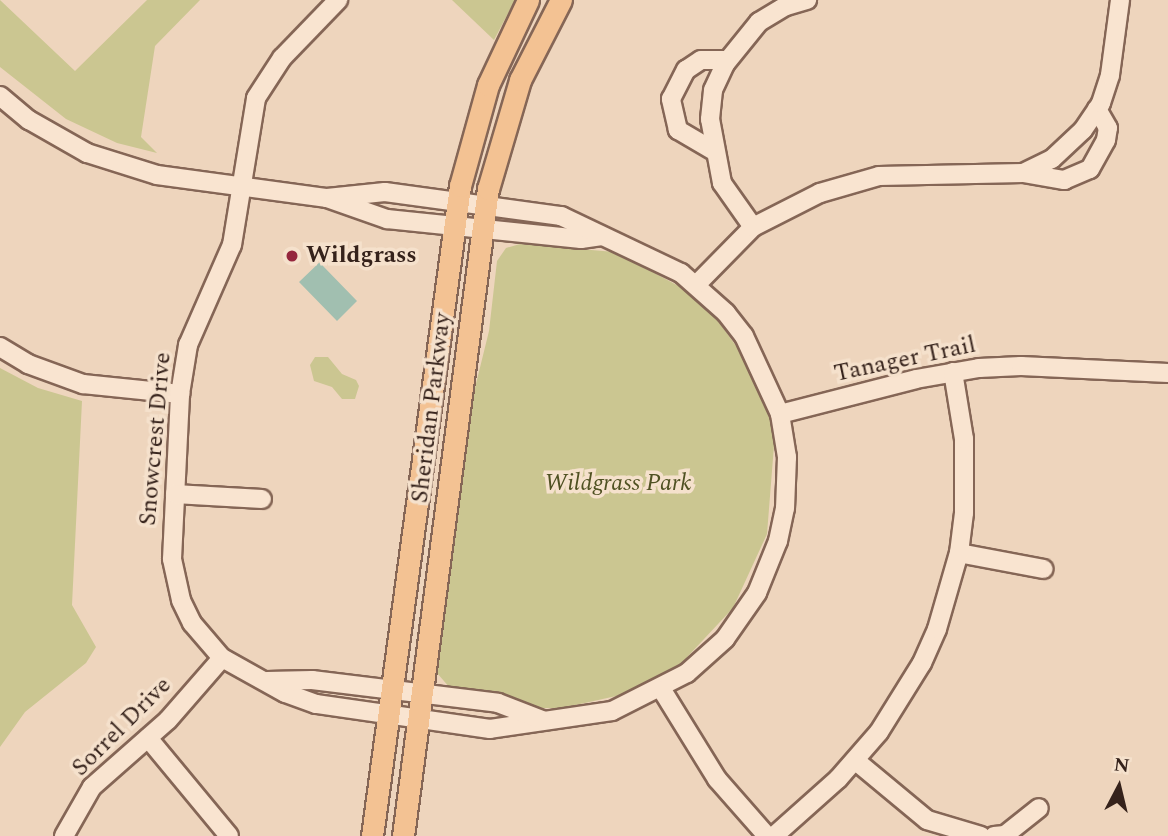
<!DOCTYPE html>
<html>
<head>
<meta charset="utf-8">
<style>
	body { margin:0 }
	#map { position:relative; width:1168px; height:836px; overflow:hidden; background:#eed5bd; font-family:Spectral,serif }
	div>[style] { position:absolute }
	.green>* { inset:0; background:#cbc691 }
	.water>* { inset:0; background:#a1bfb0 }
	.roads { filter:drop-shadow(2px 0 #856656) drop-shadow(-2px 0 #856656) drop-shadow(0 2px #856656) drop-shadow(0 -2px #856656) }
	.minor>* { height:18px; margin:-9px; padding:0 9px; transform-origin:9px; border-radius:9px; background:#f9e4d0 }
	.major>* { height:21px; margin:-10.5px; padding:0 10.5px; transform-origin:10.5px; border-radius:10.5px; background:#f3c293 }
	.dots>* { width:19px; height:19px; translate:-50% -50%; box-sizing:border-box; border:4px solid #f5e1cc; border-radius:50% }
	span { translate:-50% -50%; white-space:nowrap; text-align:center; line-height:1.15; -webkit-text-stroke:7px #f5e1cc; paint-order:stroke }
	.poi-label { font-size:24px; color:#35221b; font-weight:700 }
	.left { translate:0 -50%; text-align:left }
	.street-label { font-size:24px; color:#35221b }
	.park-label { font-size:24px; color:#4f5122; font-style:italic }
	.north { position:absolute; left:1084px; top:752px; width:70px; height:70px; -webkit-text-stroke:5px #f5e1cc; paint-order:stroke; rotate:7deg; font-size:19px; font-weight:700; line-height:28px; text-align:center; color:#35221b }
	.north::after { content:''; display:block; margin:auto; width:24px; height:32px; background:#35221b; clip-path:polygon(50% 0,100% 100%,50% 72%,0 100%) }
</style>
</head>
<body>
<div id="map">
	<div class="green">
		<i style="clip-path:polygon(0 0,75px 71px,147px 0,200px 0,155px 46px,141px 137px,157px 153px,117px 143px,66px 119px,0 67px)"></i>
		<i style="clip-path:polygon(452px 0,515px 0,494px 40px)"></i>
		<i style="clip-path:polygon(520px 244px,615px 252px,686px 290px,718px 321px,739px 350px,765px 396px,775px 433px,767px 534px,733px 608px,675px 670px,639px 691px,562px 708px,540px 708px,450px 688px,437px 673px,471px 404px,489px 331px,497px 261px,506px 248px)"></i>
		<i style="clip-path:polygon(315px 357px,328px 357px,342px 374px,356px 380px,359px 386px,355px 399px,342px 399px,332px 387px,314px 381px,310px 365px)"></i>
		<i style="clip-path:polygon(0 368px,38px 388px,82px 401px,72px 605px,96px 647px,86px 663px,25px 712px,0 747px)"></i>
	</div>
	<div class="water">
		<i style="clip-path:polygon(323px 259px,323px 266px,357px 301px,337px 321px,299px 282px)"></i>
	</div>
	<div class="roads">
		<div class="minor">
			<i style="left:0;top:96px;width:38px;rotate:40deg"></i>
			<i style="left:29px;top:120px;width:67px;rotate:29.6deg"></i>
			<i style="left:87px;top:153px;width:73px;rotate:17.4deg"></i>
			<i style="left:157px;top:175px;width:172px;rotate:7.7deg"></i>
			<i style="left:327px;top:198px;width:64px;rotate:19.3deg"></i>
			<i style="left:387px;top:219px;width:195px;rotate:5.9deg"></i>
			<i style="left:581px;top:239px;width:21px;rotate:-8deg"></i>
			<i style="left:714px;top:151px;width:42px;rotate:-149.7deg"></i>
			<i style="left:678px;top:130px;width:32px;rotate:-103deg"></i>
			<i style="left:671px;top:99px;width:33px;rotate:-63deg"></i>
			<i style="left:686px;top:70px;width:18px;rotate:-34deg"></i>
			<i style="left:701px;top:60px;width:26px"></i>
			<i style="left:1023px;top:173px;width:42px;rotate:9.7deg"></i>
			<i style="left:1064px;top:180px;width:28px;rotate:-23deg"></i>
			<i style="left:1090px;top:169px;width:33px;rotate:-61deg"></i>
			<i style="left:1106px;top:140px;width:12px;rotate:-81deg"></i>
			<i style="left:1108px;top:128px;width:22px;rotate:-120deg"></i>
			<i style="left:327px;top:198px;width:58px;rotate:-5.9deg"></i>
			<i style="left:385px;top:192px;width:178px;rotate:7.8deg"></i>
			<i style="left:561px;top:216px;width:133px;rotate:25.4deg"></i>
			<i style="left:681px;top:273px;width:60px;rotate:41.6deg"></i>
			<i style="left:726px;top:313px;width:29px;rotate:52deg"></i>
			<i style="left:744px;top:336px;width:86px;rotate:65.2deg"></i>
			<i style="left:780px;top:414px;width:44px;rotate:80.8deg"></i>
			<i style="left:787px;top:457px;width:51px;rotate:92.2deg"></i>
			<i style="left:785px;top:508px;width:34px;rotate:102deg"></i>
			<i style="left:778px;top:541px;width:56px;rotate:112deg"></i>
			<i style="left:757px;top:593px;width:56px;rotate:124.8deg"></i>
			<i style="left:725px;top:639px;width:51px;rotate:138.2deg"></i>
			<i style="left:687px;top:673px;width:84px;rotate:153.1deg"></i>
			<i style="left:612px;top:711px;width:123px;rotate:171.6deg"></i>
			<i style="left:490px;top:729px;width:176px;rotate:-171.8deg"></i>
			<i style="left:316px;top:704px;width:33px;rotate:-160deg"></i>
			<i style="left:285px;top:693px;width:72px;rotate:-150.9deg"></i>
			<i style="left:222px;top:658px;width:46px;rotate:-130.6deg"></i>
			<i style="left:192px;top:623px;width:25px;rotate:-116deg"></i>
			<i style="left:181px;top:600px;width:42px;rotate:-102.4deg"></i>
			<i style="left:172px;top:559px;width:165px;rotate:-87.2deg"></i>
			<i style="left:180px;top:394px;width:50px;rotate:-80.7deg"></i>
			<i style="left:188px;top:345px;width:109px;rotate:-66.3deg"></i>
			<i style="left:232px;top:245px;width:149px;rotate:-80.7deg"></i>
			<i style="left:256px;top:98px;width:48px;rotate:-57deg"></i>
			<i style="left:282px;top:58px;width:81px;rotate:-46deg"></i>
			<i style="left:753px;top:227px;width:54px;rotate:-125.2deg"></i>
			<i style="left:722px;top:183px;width:65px;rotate:-100.6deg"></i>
			<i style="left:710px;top:119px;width:29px;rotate:-84deg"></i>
			<i style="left:713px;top:90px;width:29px;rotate:-65deg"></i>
			<i style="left:725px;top:64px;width:54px;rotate:-51deg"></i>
			<i style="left:759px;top:22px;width:31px;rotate:-31deg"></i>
			<i style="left:786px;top:6px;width:22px;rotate:-16deg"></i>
			<i style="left:696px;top:285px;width:81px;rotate:-45.5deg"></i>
			<i style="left:753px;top:227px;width:75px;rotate:-26.9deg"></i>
			<i style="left:820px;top:193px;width:61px;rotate:-16.1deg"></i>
			<i style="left:879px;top:176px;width:144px;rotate:-1.2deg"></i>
			<i style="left:1023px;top:173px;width:32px;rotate:-26deg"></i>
			<i style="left:1052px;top:159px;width:42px;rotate:-43.1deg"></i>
			<i style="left:1083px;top:130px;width:32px;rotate:-56deg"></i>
			<i style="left:1101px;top:103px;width:29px;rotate:-72deg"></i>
			<i style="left:1110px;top:75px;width:76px;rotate:-82.4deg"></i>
			<i style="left:0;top:347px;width:33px;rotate:31deg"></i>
			<i style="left:28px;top:364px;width:59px;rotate:20deg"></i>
			<i style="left:83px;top:384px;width:98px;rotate:5.9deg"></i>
			<i style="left:780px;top:414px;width:140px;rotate:-14.4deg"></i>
			<i style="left:916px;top:379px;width:64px;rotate:-9.9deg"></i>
			<i style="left:979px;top:368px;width:42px;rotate:-2.7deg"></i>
			<i style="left:1021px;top:366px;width:147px;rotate:2.7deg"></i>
			<i style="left:175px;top:494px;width:87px;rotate:3.3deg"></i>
			<i style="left:959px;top:553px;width:86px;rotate:10.7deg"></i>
			<i style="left:267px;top:681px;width:45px;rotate:-1.3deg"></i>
			<i style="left:312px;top:680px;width:187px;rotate:7deg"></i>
			<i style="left:498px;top:703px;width:47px;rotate:21.1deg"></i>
			<i style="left:662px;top:690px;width:105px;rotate:58.3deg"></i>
			<i style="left:717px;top:779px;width:76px;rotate:48.7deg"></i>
			<i style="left:148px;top:738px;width:127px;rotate:50.4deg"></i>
			<i style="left:856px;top:761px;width:92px;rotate:39.7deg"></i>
			<i style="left:927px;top:820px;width:56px;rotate:16.5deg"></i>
			<i style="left:64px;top:836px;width:56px;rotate:-60.3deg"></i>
			<i style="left:92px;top:787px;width:101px;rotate:-41.4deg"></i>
			<i style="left:168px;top:720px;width:82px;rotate:-48.9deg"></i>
			<i style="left:774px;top:836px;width:86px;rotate:-41.7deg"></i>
			<i style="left:838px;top:779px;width:62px;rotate:-48.9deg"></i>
			<i style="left:879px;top:732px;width:81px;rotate:-58.1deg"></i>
			<i style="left:922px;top:663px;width:37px;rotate:-66deg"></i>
			<i style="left:937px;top:629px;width:79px;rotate:-73.9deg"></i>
			<i style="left:959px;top:553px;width:40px;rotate:-82.9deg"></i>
			<i style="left:964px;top:513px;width:74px;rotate:-90deg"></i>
			<i style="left:964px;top:439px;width:68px;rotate:-99.3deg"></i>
			<i style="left:994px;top:836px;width:11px;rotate:-5deg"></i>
			<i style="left:1005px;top:835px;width:43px;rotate:-38.5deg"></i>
		</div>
		<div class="major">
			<i style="left:372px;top:836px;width:656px;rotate:-82.29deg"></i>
			<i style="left:460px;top:186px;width:105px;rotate:-74.5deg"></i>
			<i style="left:488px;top:85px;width:94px;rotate:-64.8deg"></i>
			<i style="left:403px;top:836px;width:653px;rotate:-82.52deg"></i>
			<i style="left:488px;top:189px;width:114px;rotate:-73.6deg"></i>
			<i style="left:520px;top:80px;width:90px;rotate:-62.9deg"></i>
		</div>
	</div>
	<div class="dots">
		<i style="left:292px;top:256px;background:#95263d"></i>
	</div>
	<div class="poi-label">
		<span class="left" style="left:306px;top:256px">Wildgrass</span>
	</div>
	<div class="street-label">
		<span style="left:905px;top:360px;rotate:-12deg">Tanager Trail</span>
		<span style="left:432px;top:408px;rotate:-83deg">Sheridan Parkway</span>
		<span style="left:156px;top:439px;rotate:-85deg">Snowcrest Drive</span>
		<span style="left:122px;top:727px;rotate:-45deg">Sorrel Drive</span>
	</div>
	<div class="park-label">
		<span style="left:618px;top:484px">Wildgrass Park</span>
	</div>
	<div class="north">N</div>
</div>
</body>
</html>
